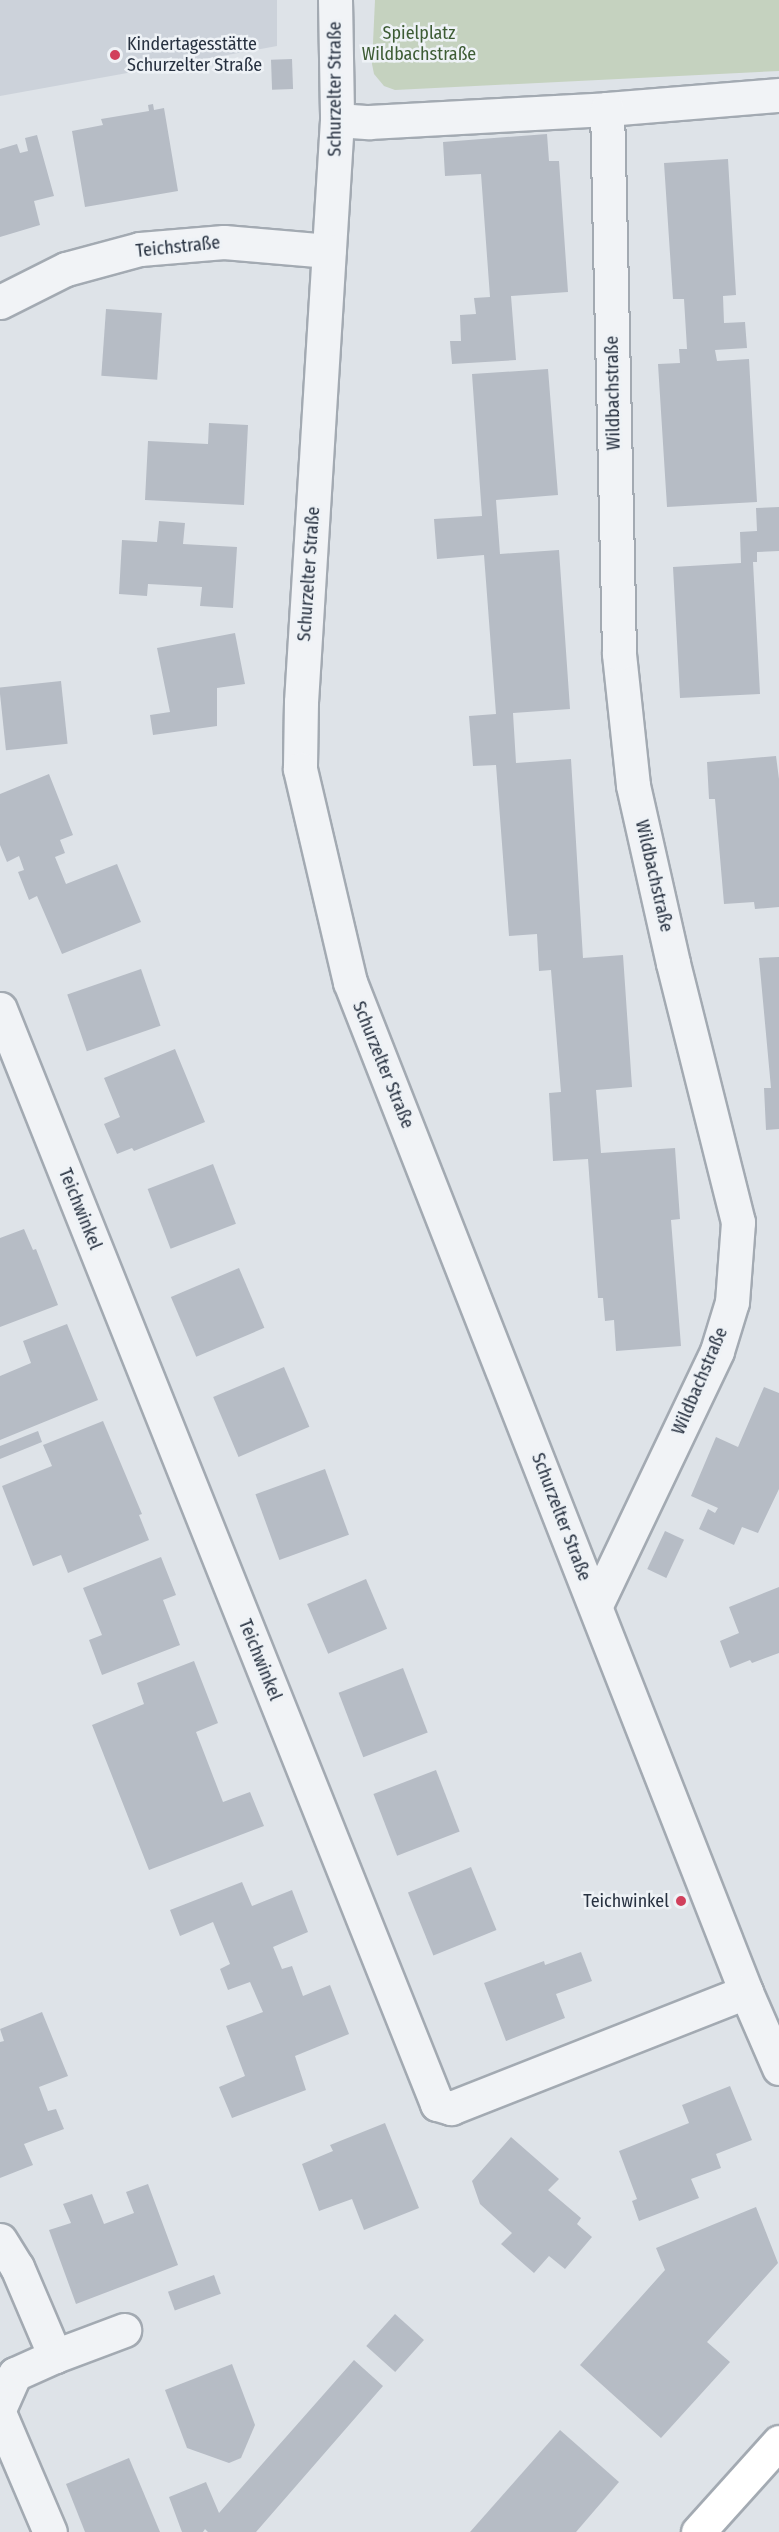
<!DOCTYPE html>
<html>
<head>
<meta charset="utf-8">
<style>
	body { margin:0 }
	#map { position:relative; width:779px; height:2532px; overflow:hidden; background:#dee3e8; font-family:"Fira Sans Condensed",sans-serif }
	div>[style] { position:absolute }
	.built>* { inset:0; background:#ccd2da }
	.green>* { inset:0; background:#c5d2bf }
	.building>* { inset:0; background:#b6bcc5; transform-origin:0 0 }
	.roads { filter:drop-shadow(2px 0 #a3aab2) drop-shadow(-2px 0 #a3aab2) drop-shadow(0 2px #a3aab2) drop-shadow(0 -2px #a3aab2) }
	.street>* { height:33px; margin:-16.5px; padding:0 16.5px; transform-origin:16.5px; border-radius:16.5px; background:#f1f3f6 }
	.secondary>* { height:33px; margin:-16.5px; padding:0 16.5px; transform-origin:16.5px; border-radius:16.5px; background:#fff }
	.dots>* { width:16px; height:16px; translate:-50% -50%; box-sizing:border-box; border:3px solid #eef2f6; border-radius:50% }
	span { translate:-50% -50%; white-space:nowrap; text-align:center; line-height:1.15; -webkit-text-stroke:5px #eef2f6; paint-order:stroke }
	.park-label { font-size:18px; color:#3d5c34 }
	.poi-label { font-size:18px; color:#273140 }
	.left { translate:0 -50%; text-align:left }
	.right { translate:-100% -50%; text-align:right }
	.street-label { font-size:18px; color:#273140 }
</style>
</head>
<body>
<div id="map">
	<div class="built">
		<i style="clip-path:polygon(0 0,277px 0,277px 46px,0 96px)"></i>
	</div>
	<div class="green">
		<i style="clip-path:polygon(375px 0,779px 0,779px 71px,395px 90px,384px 86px,374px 74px,372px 64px)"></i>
	</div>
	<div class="building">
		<i style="left:292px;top:59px;width:30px;height:21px;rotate:88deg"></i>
		<i style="clip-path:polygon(153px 104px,154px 110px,164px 108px,178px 191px,85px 207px,72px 131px,103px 125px,101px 119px,149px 111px,148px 105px)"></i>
		<i style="clip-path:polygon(547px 134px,549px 161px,559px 161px,568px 292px,511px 296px,516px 360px,452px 364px,450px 341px,461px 341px,460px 315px,476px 314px,474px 298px,490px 297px,481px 174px,445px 176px,443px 142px)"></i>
		<i style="clip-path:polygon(37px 135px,54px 196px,34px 201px,40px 225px,0 237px,0 149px,17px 144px,20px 153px,28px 151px,25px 138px)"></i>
		<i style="clip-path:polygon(728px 159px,736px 295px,723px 296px,724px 323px,745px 322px,747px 348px,715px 350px,717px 361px,749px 359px,757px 502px,667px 507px,658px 364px,680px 363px,679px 349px,687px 349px,684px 299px,673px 299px,664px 163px)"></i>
		<i style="left:106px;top:309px;width:56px;height:67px;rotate:4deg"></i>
		<i style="clip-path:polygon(548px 369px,558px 495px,496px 500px,500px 554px,559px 550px,570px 709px,513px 713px,516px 763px,571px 759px,583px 958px,623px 955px,632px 1087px,596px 1090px,601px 1153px,675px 1148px,680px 1219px,671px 1220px,681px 1346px,616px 1351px,614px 1320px,605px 1321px,603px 1298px,598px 1298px,588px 1159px,553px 1161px,549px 1093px,561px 1092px,551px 970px,539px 971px,537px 934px,509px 936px,496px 765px,473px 766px,469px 716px,496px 714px,484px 555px,437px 559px,434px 519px,482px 516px,472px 374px)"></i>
		<i style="clip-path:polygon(209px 423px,248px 425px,244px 505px,145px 500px,148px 441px,208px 444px)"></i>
		<i style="clip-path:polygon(779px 507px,779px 551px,757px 552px,757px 562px,753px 562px,760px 694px,680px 698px,673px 567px,741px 563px,740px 532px,757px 531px,756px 508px)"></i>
		<i style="clip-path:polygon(159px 521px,185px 523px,183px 544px,237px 547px,233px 608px,200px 606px,202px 587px,148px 584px,147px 596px,119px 594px,122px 540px,157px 542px)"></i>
		<i style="clip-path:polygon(235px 633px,245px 684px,217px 688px,217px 726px,153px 735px,150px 715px,170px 712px,157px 648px)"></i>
		<i style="left:61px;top:681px;width:63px;height:62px;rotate:84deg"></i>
		<i style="clip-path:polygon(776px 756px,779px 779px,779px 907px,755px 909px,754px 902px,724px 904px,715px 799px,709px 799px,707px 762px)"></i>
		<i style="clip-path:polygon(49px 774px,73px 835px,60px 840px,65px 853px,55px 857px,66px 884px,117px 864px,141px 922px,62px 954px,37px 896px,29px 900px,18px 872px,24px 870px,19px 856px,7px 862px,0 845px,0 794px)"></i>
		<i style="clip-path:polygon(779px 957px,779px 1129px,766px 1130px,764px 1088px,771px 1088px,759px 958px)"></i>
		<i style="left:141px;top:969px;width:60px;height:78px;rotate:71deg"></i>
		<i style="clip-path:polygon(175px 1049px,205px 1122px,134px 1151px,132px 1148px,117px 1154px,104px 1124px,120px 1117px,104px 1078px)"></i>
		<i style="left:213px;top:1164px;width:64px;height:70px;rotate:69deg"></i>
		<i style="clip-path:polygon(24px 1229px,33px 1250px,36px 1249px,58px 1305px,0 1327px,0 1238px)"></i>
		<i style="left:239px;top:1268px;width:65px;height:74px;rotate:67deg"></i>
		<i style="clip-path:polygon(67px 1324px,98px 1400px,0 1440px,0 1376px,31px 1363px,23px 1341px)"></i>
		<i style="left:284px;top:1367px;width:65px;height:77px;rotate:67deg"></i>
		<i style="clip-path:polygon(764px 1387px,779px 1393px,779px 1489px,758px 1533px,742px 1527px,734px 1545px,699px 1529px,708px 1509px,715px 1513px,718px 1508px,691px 1496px,716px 1437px,738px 1447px)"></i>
		<i style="clip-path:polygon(103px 1421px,142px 1514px,139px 1515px,149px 1540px,68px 1573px,61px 1555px,33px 1566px,2px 1486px,52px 1466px,43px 1445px)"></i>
		<i style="clip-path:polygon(38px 1431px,42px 1442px,0 1459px,0 1446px)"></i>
		<i style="left:325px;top:1469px;width:70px;height:74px;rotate:70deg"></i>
		<i style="left:665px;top:1531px;width:21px;height:42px;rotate:25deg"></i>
		<i style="clip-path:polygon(161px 1557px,176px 1595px,163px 1600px,180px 1645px,102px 1675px,89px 1640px,102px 1635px,83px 1588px)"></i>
		<i style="left:366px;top:1579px;width:54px;height:64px;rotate:67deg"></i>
		<i style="clip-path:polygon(779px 1587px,779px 1653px,752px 1663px,750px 1660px,730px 1668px,720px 1641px,739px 1633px,729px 1607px)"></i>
		<i style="clip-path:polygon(194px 1661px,218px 1723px,196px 1732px,223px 1802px,250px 1792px,264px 1826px,149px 1870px,92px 1725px,144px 1704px,137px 1683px)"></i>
		<i style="left:403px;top:1668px;width:69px;height:69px;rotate:69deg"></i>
		<i style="left:436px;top:1770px;width:66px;height:67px;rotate:69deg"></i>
		<i style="left:471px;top:1867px;width:68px;height:68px;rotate:68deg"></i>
		<i style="clip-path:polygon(242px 1882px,252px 1906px,292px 1890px,308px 1932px,273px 1947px,282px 1969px,292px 1966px,303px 1996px,330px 1985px,349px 2034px,295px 2056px,306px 2090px,232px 2118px,219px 2087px,245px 2076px,226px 2026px,263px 2012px,250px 1982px,228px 1990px,220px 1969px,230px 1964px,213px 1922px,180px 1936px,170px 1910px)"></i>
		<i style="clip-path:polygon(581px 1952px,592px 1981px,556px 1994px,565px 2018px,506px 2041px,484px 1983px,544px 1961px,545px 1965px)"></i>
		<i style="clip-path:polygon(42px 2012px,68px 2076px,39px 2087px,48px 2111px,56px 2109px,64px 2129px,24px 2144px,33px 2165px,0 2178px,0 2042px,4px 2041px,0 2029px)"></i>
		<i style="clip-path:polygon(730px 2086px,752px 2140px,716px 2154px,721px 2168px,691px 2179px,699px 2198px,639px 2221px,632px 2201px,637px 2199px,619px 2151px,689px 2123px,682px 2105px)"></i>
		<i style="clip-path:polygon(385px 2123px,419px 2208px,364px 2230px,352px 2199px,319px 2211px,302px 2164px,333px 2151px,330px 2145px)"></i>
		<i style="clip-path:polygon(511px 2137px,559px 2179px,548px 2190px,581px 2218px,577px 2224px,592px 2237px,565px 2269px,549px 2256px,534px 2273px,501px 2244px,512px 2233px,480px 2204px,472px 2181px)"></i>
		<i style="clip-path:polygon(148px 2184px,178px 2265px,76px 2304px,49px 2230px,71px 2223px,63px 2204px,92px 2194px,104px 2224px,134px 2213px,126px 2192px)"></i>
		<i style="clip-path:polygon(756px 2207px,778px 2263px,707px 2342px,730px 2362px,661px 2438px,580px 2365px,665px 2270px,656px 2248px)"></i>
		<i style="left:214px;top:2275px;width:20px;height:49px;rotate:70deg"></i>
		<i style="left:395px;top:2314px;width:39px;height:43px;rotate:42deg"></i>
		<i style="clip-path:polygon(354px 2360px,383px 2386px,256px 2532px,208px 2532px,205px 2529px,203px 2532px,182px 2532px,169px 2497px,206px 2482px,219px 2513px)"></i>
		<i style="clip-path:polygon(232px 2364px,255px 2425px,241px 2458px,229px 2463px,187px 2448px,165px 2390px)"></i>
		<i style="clip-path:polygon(560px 2430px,619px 2482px,576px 2532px,470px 2532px)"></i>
		<i style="clip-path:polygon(129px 2458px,160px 2532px,85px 2532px,66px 2484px)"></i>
	</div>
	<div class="roads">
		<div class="street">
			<i style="left:335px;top:0;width:120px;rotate:89deg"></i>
			<i style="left:337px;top:120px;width:583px;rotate:93.54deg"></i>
			<i style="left:301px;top:702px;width:67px;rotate:90.9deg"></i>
			<i style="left:300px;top:769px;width:219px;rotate:76.8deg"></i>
			<i style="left:350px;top:982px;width:1085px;rotate:68.59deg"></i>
			<i style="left:746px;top:1992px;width:83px;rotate:66.5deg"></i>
			<i style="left:337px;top:120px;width:32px;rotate:4deg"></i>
			<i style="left:369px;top:122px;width:238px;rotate:-3.1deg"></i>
			<i style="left:607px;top:109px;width:173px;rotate:-4.7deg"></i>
			<i style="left:0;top:302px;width:74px;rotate:-26.6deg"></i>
			<i style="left:66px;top:269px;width:77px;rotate:-15.1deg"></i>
			<i style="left:140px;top:249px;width:84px;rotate:-4.8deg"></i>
			<i style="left:224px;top:242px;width:105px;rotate:4.9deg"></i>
			<i style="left:0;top:1009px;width:1179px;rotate:68.24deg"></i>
			<i style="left:437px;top:2104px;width:15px;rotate:16deg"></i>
			<i style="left:451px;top:2108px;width:317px;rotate:-21.5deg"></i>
			<i style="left:596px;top:1605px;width:281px;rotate:-64.5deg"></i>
			<i style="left:717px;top:1351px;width:51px;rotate:-73deg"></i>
			<i style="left:732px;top:1302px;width:80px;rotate:-85.7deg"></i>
			<i style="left:738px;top:1222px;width:267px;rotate:-104.1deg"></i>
			<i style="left:673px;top:963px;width:182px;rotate:-102.7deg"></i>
			<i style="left:633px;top:785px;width:133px;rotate:-96.1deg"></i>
			<i style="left:619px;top:653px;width:544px;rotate:-91.26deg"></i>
			<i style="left:0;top:2240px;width:32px;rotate:58deg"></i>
			<i style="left:17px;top:2267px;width:97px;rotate:66.9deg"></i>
			<i style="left:55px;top:2356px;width:74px;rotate:-20.6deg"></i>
			<i style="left:0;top:2407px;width:36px;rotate:-66deg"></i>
			<i style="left:15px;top:2374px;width:44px;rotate:-24.2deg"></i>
			<i style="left:0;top:2415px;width:127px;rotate:66.9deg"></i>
		</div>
		<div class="secondary">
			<i style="left:698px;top:2532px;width:121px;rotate:-48deg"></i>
		</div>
	</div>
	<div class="dots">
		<i style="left:115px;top:55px;background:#d1405c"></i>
		<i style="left:681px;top:1901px;background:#d1405c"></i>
	</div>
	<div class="park-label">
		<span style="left:419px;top:44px">Spielplatz<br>Wildbachstraße</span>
	</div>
	<div class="poi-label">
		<span class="left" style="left:127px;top:55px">Kindertagesstätte<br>Schurzelter Straße</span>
		<span class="right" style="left:669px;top:1901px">Teichwinkel</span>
	</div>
	<div class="street-label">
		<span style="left:335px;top:89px;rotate:-90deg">Schurzelter Straße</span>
		<span style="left:178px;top:247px;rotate:-6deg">Teichstraße</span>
		<span style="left:613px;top:393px;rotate:-91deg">Wildbachstraße</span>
		<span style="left:309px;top:574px;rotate:-86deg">Schurzelter Straße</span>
		<span style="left:654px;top:876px;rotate:77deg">Wildbachstraße</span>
		<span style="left:383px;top:1065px;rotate:68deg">Schurzelter Straße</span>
		<span style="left:80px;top:1209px;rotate:68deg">Teichwinkel</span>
		<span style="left:700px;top:1381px;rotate:-67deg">Wildbachstraße</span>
		<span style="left:561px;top:1517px;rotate:69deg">Schurzelter Straße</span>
		<span style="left:260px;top:1660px;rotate:68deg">Teichwinkel</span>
	</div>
</div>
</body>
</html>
